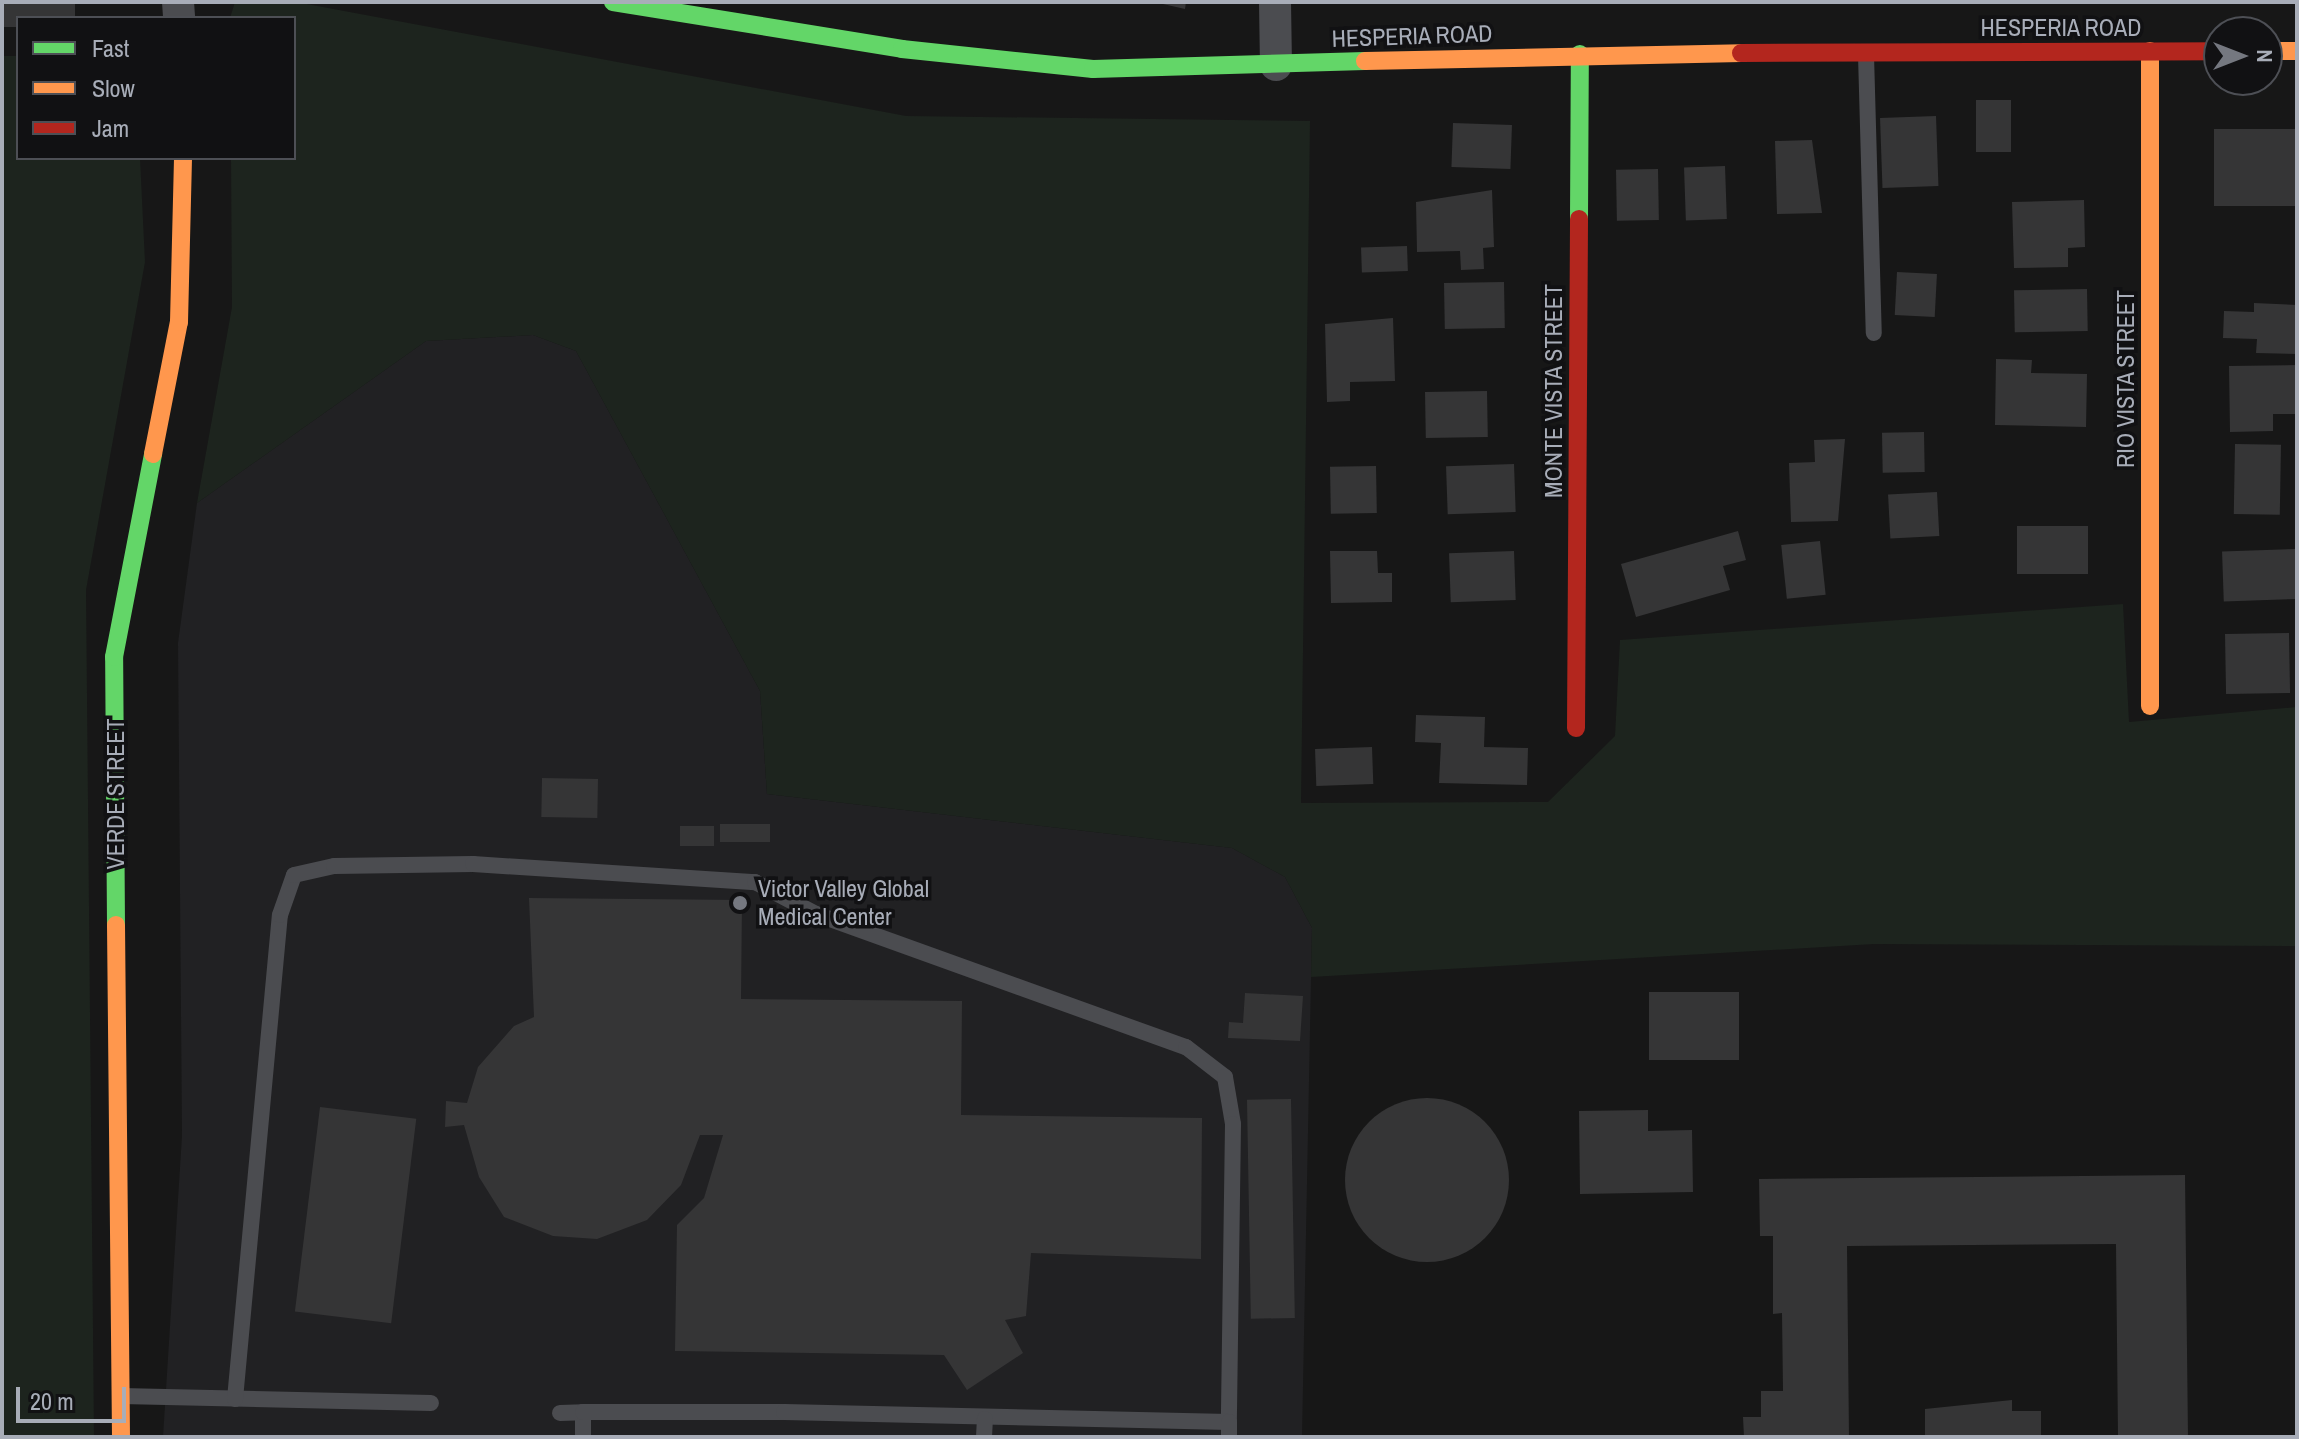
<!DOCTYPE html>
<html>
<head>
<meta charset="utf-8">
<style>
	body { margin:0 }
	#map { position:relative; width:2299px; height:1439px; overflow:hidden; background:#171717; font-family:"Archivo Narrow",sans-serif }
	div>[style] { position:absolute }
	.built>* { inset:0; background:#212123 }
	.green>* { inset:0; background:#1d241e }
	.building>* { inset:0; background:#353536; transform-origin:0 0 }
	.round { border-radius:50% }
	.lane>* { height:16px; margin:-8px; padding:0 8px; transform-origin:8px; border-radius:8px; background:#4b4c50 }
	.street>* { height:32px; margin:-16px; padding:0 16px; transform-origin:16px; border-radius:16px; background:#4b4c50 }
	.fast>* { height:18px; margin:-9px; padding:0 9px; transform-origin:9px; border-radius:9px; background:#63d668 }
	.slow>* { height:18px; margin:-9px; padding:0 9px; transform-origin:9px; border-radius:9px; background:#ff974d }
	.jam>* { height:18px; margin:-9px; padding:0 9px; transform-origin:9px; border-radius:9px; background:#b3261e }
	.dots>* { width:22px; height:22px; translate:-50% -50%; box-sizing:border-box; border:4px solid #111113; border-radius:50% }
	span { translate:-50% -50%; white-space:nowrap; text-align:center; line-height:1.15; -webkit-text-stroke:7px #111113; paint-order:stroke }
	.street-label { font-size:24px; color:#a8adb8 }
	.poi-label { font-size:24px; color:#a8adb8 }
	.left { translate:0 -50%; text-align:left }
	.frame { position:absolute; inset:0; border:4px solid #a8adb8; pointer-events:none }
	.legend { position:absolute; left:16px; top:16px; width:280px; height:144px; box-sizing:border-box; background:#111113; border:2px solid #4d4f55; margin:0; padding:10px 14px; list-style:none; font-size:24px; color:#a8adb8 }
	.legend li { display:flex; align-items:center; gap:16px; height:40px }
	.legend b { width:40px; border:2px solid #4d4f55 }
	.north { position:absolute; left:2203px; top:16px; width:80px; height:80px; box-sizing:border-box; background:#111113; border:2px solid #4d4f55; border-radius:50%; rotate:90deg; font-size:22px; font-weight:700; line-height:32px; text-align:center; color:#a8adb8 }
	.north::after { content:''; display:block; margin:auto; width:28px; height:36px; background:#757880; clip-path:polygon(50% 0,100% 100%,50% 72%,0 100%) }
	.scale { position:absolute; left:16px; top:1387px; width:110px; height:36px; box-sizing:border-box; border:4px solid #a8adb8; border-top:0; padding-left:10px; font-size:24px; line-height:28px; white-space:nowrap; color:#a8adb8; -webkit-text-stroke:6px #111113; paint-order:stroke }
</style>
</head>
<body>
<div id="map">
	<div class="built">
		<i style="clip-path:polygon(533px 335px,576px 351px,760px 691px,767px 794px,1232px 848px,1285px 877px,1312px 928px,1302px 1437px,163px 1437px,182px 1136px,178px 643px,197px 503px,426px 341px)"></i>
	</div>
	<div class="green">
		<i style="clip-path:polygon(235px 2px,296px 2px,906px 116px,1310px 121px,1301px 803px,1548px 802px,1615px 736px,1620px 640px,2123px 604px,2129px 722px,2297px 707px,2297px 946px,1874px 944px,1311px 977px,1312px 928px,1285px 877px,1232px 848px,767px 794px,760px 691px,576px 351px,533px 335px,426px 341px,197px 503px,232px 307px,231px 158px,294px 158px,294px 18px,230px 18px)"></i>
		<i style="clip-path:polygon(2px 56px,18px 56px,18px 158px,140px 158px,145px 262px,86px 590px,94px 1437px,2px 1437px)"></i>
	</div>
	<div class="building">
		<i style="clip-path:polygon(2px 2px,75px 2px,75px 18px,18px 18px,18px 27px,2px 27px)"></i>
		<i style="clip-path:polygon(1154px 2px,1186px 2px,1185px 9px)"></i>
		<i style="left:1976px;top:100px;width:35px;height:52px"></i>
		<i style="left:1936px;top:116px;width:70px;height:56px;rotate:88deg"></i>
		<i style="left:1453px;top:123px;width:59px;height:44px;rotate:2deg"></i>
		<i style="left:2297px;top:129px;width:77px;height:83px;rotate:90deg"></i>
		<i style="clip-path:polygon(1812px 140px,1822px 213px,1777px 214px,1775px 141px)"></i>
		<i style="left:1725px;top:166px;width:53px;height:41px;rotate:88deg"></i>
		<i style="left:1658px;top:169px;width:51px;height:42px;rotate:89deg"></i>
		<i style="clip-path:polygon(1492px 190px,1494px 247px,1483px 248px,1484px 269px,1461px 270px,1460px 251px,1417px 252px,1416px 202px)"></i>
		<i style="clip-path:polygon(2084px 200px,2085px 247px,2068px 248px,2068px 267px,2014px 268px,2012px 202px)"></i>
		<i style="left:1407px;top:246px;width:25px;height:46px;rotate:88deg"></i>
		<i style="left:1897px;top:272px;width:40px;height:43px;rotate:3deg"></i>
		<i style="left:1504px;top:282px;width:46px;height:60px;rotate:89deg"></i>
		<i style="left:2087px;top:289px;width:42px;height:73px;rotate:89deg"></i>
		<i style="clip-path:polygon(2254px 303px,2297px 305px,2297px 354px,2256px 353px,2257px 339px,2223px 338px,2224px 311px,2254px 312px)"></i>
		<i style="clip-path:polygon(1393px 318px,1395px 381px,1350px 382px,1350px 401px,1327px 402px,1325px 324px)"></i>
		<i style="clip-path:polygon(1996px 359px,2032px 360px,2031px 373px,2087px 374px,2086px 427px,1995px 425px)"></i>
		<i style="clip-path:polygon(2297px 365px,2297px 414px,2273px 414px,2273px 431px,2230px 432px,2229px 366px)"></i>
		<i style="left:1487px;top:391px;width:46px;height:62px;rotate:89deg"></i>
		<i style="left:1924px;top:432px;width:40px;height:42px;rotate:89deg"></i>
		<i style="clip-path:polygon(1845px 439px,1838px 521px,1791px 522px,1789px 463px,1815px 462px,1814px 440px)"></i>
		<i style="left:2235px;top:444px;width:46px;height:70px;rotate:1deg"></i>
		<i style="left:1514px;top:464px;width:48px;height:68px;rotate:88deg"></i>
		<i style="left:1376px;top:466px;width:47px;height:46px;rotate:89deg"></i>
		<i style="left:1937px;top:492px;width:44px;height:49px;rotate:87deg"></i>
		<i style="left:2017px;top:526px;width:71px;height:48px"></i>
		<i style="clip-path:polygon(1738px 531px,1746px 560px,1723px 566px,1730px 590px,1636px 617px,1621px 564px)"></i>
		<i style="left:1820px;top:541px;width:54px;height:39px;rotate:84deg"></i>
		<i style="left:2295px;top:549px;width:50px;height:73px;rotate:88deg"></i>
		<i style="clip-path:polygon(1330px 551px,1377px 551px,1378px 573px,1392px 573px,1392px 602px,1331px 603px)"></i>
		<i style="left:1514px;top:551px;width:49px;height:65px;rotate:88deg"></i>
		<i style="left:2289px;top:633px;width:60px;height:64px;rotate:89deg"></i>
		<i style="clip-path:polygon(1416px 715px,1485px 717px,1484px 747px,1528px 748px,1527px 785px,1439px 783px,1441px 743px,1415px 742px)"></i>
		<i style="left:1372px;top:747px;width:37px;height:57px;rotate:88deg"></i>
		<i style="left:542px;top:778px;width:56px;height:39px;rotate:1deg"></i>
		<i style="left:720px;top:824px;width:50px;height:18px"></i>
		<i style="left:680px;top:826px;width:34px;height:20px"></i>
		<i style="clip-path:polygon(529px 898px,742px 900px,741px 999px,962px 1001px,961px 1115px,1202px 1118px,1201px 1259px,1031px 1253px,1026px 1316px,1005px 1320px,1023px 1353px,967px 1390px,944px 1355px,675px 1351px,677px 1225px,704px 1198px,723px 1135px,700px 1135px,681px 1185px,647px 1220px,597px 1239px,553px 1236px,504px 1217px,479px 1177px,464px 1125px,445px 1127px,446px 1101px,467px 1103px,478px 1067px,514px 1026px,534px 1017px)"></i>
		<i style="left:1739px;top:992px;width:68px;height:90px;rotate:90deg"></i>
		<i style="clip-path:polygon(1245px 993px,1303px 996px,1300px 1041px,1228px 1038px,1229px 1022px,1243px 1023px)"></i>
		<i class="round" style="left:1345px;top:1098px;width:164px;height:164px"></i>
		<i style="left:1291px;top:1099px;width:219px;height:44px;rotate:89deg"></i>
		<i style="left:320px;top:1107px;width:97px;height:206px;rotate:7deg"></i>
		<i style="clip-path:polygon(1648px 1110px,1648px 1131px,1692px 1130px,1693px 1192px,1580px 1194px,1579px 1111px)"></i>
		<i style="clip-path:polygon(2185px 1175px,2188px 1437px,2118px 1437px,2116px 1244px,1847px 1246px,1849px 1437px,1744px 1437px,1743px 1417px,1761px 1417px,1761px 1391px,1783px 1391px,1782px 1313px,1773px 1314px,1773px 1236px,1760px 1236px,1759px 1179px)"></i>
		<i style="clip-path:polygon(2012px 1400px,2012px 1411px,2041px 1411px,2041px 1437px,1925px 1437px,1925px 1409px)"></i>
	</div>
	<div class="lane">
		<i style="left:1866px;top:55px;width:278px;rotate:88.4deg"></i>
		<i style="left:121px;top:1396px;width:310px;rotate:1.3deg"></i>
		<i style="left:235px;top:1399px;width:486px;rotate:-84.7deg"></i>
		<i style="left:280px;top:915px;width:42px;rotate:-70.7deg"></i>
		<i style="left:294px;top:875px;width:41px;rotate:-12.7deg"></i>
		<i style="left:334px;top:866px;width:139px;rotate:-0.8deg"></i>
		<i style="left:473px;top:864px;width:283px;rotate:3.7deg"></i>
		<i style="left:755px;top:882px;width:69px;rotate:27.7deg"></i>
		<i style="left:816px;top:914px;width:393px;rotate:19.8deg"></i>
		<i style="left:1186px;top:1047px;width:49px;rotate:37.6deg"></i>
		<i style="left:1225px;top:1077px;width:48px;rotate:80.3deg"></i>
		<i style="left:1233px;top:1124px;width:298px;rotate:90.8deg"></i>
		<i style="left:560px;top:1413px;width:23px;rotate:-2deg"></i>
		<i style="left:583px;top:1437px;width:25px;rotate:-90deg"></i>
		<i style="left:583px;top:1412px;width:201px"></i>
		<i style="left:784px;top:1412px;width:445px;rotate:1.3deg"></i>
		<i style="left:1229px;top:1422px;width:15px;rotate:90deg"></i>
		<i style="left:984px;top:1437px;width:18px;rotate:-87deg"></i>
	</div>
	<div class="street">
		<i style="left:178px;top:2px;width:16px;rotate:86deg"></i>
		<i style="left:1275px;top:2px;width:63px;rotate:89.1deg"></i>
	</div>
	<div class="fast">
		<i style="left:613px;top:2px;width:293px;rotate:9.2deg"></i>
		<i style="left:902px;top:49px;width:192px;rotate:6deg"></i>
		<i style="left:1093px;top:69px;width:272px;rotate:-1.7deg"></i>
		<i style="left:1579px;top:219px;width:165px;rotate:-89.7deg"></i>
		<i style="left:116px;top:925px;width:268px;rotate:-90.4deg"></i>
		<i style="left:114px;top:657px;width:207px;rotate:-79.1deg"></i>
	</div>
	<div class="slow">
		<i style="left:2150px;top:51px;width:655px;rotate:90deg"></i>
		<i style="left:2267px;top:51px;width:30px"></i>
		<i style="left:1365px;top:61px;width:376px;rotate:-1.2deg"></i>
		<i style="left:153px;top:454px;width:135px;rotate:-78.9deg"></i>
		<i style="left:179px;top:322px;width:164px;rotate:-88.6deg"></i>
		<i style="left:116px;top:925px;width:512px;rotate:89.44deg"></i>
	</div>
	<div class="jam">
		<i style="left:1741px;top:53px;width:478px;rotate:-0.2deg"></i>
		<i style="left:1576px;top:728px;width:509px;rotate:-89.66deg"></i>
	</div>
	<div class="dots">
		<i style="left:740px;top:903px;background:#757880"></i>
	</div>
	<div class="street-label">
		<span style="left:2061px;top:28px">HESPERIA ROAD</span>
		<span style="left:1412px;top:36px;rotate:-2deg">HESPERIA ROAD</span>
		<span style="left:2126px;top:379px;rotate:-90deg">RIO VISTA STREET</span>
		<span style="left:1554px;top:391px;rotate:-90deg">MONTE VISTA STREET</span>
		<span style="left:116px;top:794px;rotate:-90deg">VERDE STREET</span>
	</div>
	<div class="poi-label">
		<span class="left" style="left:758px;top:903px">Victor Valley Global<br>Medical Center</span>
	</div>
	<div class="frame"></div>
	<ul class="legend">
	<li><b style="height:10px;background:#63d668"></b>Fast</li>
	<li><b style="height:10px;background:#ff974d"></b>Slow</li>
	<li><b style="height:10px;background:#b3261e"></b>Jam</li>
	</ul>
	<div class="north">N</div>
	<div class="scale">20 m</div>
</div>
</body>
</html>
